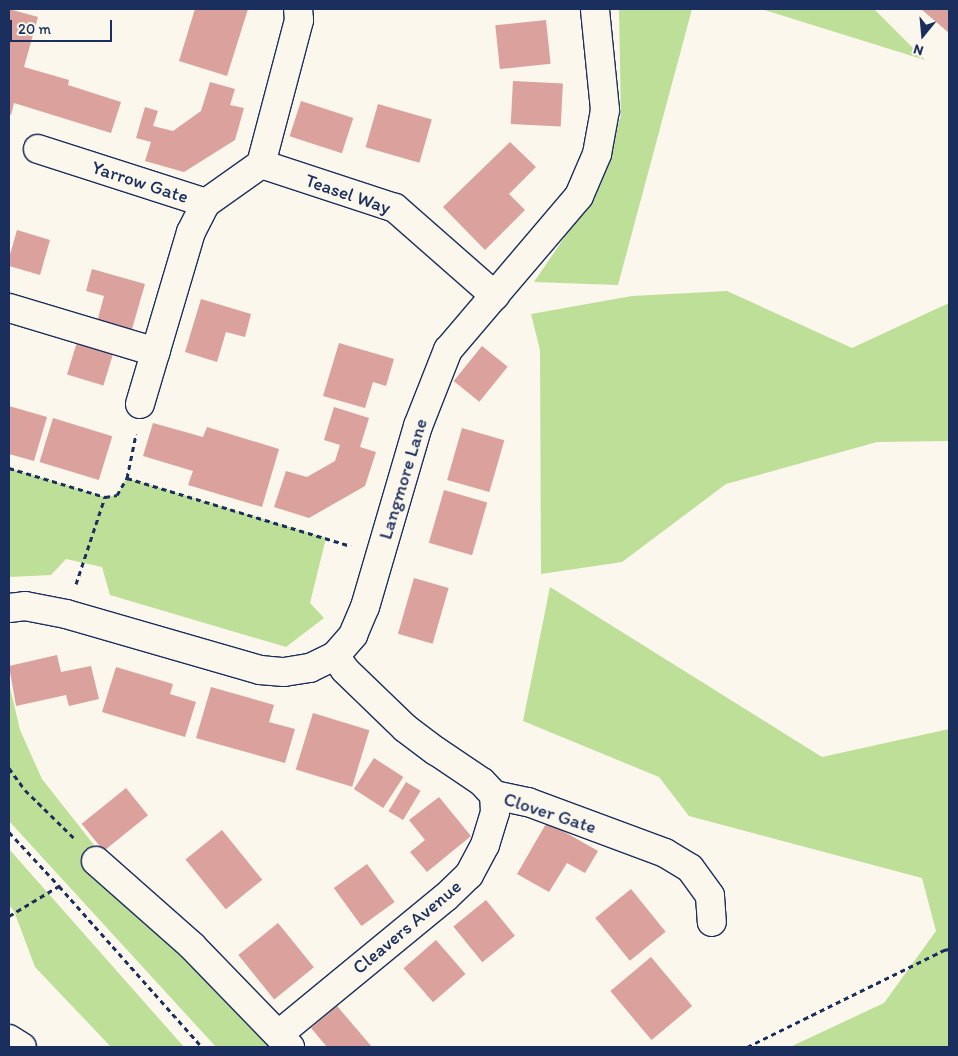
<!DOCTYPE html>
<html>
<head>
<meta charset="utf-8">
<style>
	body { margin:0 }
	#map { position:relative; width:958px; height:1056px; overflow:hidden; background:#fbf7ec; font-family:Itim,sans-serif }
	div>[style] { position:absolute }
	.green>* { inset:0; background:#bddf98 }
	.building>* { inset:0; background:#dba19d; transform-origin:0 0 }
	.path>* { height:3px; margin-top:-1.5px; transform-origin:0; background:repeating-linear-gradient(90deg,#1b2f5e 0 5px,transparent 0 9px) }
	.roads { filter:drop-shadow(1px 0 #1b2f5e) drop-shadow(-1px 0 #1b2f5e) drop-shadow(0 1px #1b2f5e) drop-shadow(0 -1px #1b2f5e) }
	.minor>* { height:28px; margin:-14px; padding:0 14px; transform-origin:14px; border-radius:14px; background:#fbf7ec }
	span { translate:-50% -50%; white-space:nowrap; text-align:center; line-height:1.15; -webkit-text-stroke:4.5px #fbf7ec; paint-order:stroke }
	.street-label { font-size:19px; color:#1b2f5e }
	.frame { position:absolute; inset:0; border:10px solid #1b2f5e; pointer-events:none }
	.north { position:absolute; left:898px; top:10px; width:50px; height:50px; -webkit-text-stroke:4px #fbf7ec; paint-order:stroke; rotate:197deg; font-size:14px; font-weight:700; line-height:20px; text-align:center; color:#1b2f5e }
	.north::after { content:''; display:block; margin:auto; width:18px; height:22px; background:#1b2f5e; clip-path:polygon(50% 0,100% 100%,50% 72%,0 100%) }
	.scale { position:absolute; left:10px; top:20px; width:102px; height:22px; box-sizing:border-box; border:2px solid #1b2f5e; border-top:0; padding-left:6px; font-size:15px; line-height:18px; white-space:nowrap; color:#1b2f5e; -webkit-text-stroke:4px #fbf7ec; paint-order:stroke }
</style>
</head>
<body>
<div id="map">
	<div class="green">
		<i style="clip-path:polygon(619px 9px,692px 9px,618px 285px,534px 282px,592px 197px,621px 116px)"></i>
		<i style="clip-path:polygon(761px 9px,874px 9px,925px 60px)"></i>
		<i style="clip-path:polygon(727px 291px,852px 348px,949px 303px,949px 441px,877px 442px,726px 484px,622px 562px,541px 574px,540px 350px,531px 314px,632px 296px)"></i>
		<i style="clip-path:polygon(9px 468px,105px 497px,117px 495px,127px 478px,326px 538px,310px 603px,324px 618px,286px 647px,110px 595px,102px 567px,66px 559px,51px 575px,9px 577px)"></i>
		<i style="clip-path:polygon(550px 587px,822px 757px,949px 729px,949px 1047px,790px 1047px,884px 1003px,936px 931px,922px 878px,689px 816px,659px 777px,523px 721px)"></i>
		<i style="clip-path:polygon(9px 683px,20px 730px,42px 779px,94px 845px,96px 861px,290px 1047px,216px 1047px,9px 821px)"></i>
		<i style="clip-path:polygon(9px 849px,184px 1047px,111px 1047px,35px 967px,14px 911px,9px 905px)"></i>
	</div>
	<div class="building">
		<i style="clip-path:polygon(9px 9px,38px 17px,24px 67px,69px 80px,68px 85px,121px 102px,111px 133px,14px 103px,11px 115px,9px 114px)"></i>
		<i style="clip-path:polygon(195px 9px,248px 9px,227px 76px,179px 61px)"></i>
		<i style="clip-path:polygon(921px 9px,949px 9px,949px 33px)"></i>
		<i style="left:546px;top:20px;width:44px;height:51px;rotate:84deg"></i>
		<i style="left:513px;top:81px;width:50px;height:43px;rotate:3deg"></i>
		<i style="clip-path:polygon(210px 82px,235px 89px,230px 105px,244px 108px,235px 140px,184px 172px,145px 161px,151px 142px,136px 138px,145px 107px,158px 111px,153px 126px,173px 131px,201px 111px)"></i>
		<i style="left:301px;top:101px;width:55px;height:37px;rotate:18deg"></i>
		<i style="left:378px;top:104px;width:56px;height:45px;rotate:16deg"></i>
		<i style="clip-path:polygon(510px 142px,536px 167px,509px 194px,525px 210px,485px 250px,443px 207px)"></i>
		<i style="clip-path:polygon(17px 230px,50px 240px,40px 275px,9px 266px,9px 258px)"></i>
		<i style="clip-path:polygon(92px 269px,145px 284px,130px 336px,96px 326px,104px 296px,86px 291px)"></i>
		<i style="clip-path:polygon(201px 299px,251px 314px,245px 337px,226px 332px,217px 362px,185px 352px)"></i>
		<i style="left:77px;top:342px;width:38px;height:34px;rotate:17deg"></i>
		<i style="clip-path:polygon(339px 343px,394px 359px,386px 386px,373px 382px,365px 408px,323px 396px)"></i>
		<i style="left:482px;top:346px;width:33px;height:45px;rotate:39deg"></i>
		<i style="clip-path:polygon(9px 406px,47px 417px,34px 461px,9px 454px)"></i>
		<i style="clip-path:polygon(334px 407px,369px 418px,360px 447px,376px 452px,365px 486px,309px 518px,274px 507px,286px 471px,307px 477px,335px 461px,340px 445px,324px 440px)"></i>
		<i style="left:53px;top:418px;width:62px;height:46px;rotate:17deg"></i>
		<i style="clip-path:polygon(153px 423px,203px 437px,207px 427px,279px 449px,262px 507px,188px 485px,193px 471px,143px 456px)"></i>
		<i style="left:462px;top:428px;width:44px;height:54px;rotate:16deg"></i>
		<i style="left:444px;top:490px;width:45px;height:55px;rotate:16deg"></i>
		<i style="left:414px;top:578px;width:36px;height:58px;rotate:16deg"></i>
		<i style="clip-path:polygon(57px 655px,61px 672px,91px 666px,99px 699px,69px 706px,66px 695px,16px 706px,9px 666px)"></i>
		<i style="clip-path:polygon(116px 667px,173px 684px,170px 694px,196px 702px,185px 737px,102px 712px)"></i>
		<i style="clip-path:polygon(211px 687px,274px 705px,269px 722px,295px 729px,285px 763px,196px 738px)"></i>
		<i style="left:313px;top:713px;width:59px;height:59px;rotate:17deg"></i>
		<i style="left:374px;top:758px;width:35px;height:37px;rotate:33deg"></i>
		<i style="left:406px;top:782px;width:17px;height:34px;rotate:31deg"></i>
		<i style="left:126px;top:788px;width:35px;height:57px;rotate:51deg"></i>
		<i style="clip-path:polygon(439px 797px,471px 836px,427px 872px,410px 852px,425px 840px,409px 820px)"></i>
		<i style="clip-path:polygon(547px 822px,598px 851px,585px 873px,567px 863px,549px 892px,517px 874px)"></i>
		<i style="left:222px;top:830px;width:64px;height:47px;rotate:51deg"></i>
		<i style="left:367px;top:864px;width:47px;height:41px;rotate:54deg"></i>
		<i style="left:631px;top:889px;width:55px;height:46px;rotate:51deg"></i>
		<i style="left:486px;top:900px;width:46px;height:42px;rotate:51deg"></i>
		<i style="left:278px;top:923px;width:57px;height:51px;rotate:51deg"></i>
		<i style="left:436px;top:940px;width:45px;height:43px;rotate:49deg"></i>
		<i style="left:651px;top:957px;width:64px;height:53px;rotate:50deg"></i>
		<i style="clip-path:polygon(337px 1006px,372px 1047px,327px 1047px,311px 1028px)"></i>
	</div>
	<div class="path">
		<i style="left:9px;top:468px;width:100px;rotate:16.8deg"></i>
		<i style="left:105px;top:497px;width:12px;rotate:-9deg"></i>
		<i style="left:117px;top:495px;width:20px;rotate:-60deg"></i>
		<i style="left:127px;top:478px;width:45px;rotate:-78.4deg"></i>
		<i style="left:127px;top:478px;width:234px;rotate:16.9deg"></i>
		<i style="left:76px;top:584px;width:92px;rotate:-71.6deg"></i>
		<i style="left:9px;top:768px;width:27px;rotate:54deg"></i>
		<i style="left:25px;top:790px;width:70px;rotate:44.4deg"></i>
		<i style="left:9px;top:832px;width:74px;rotate:47.2deg"></i>
		<i style="left:9px;top:916px;width:58px;rotate:-31deg"></i>
		<i style="left:59px;top:886px;width:215px;rotate:48.4deg"></i>
		<i style="left:747px;top:1047px;width:220px;rotate:-26.2deg"></i>
		<i style="left:944px;top:950px;width:5px;rotate:-11deg"></i>
	</div>
	<div class="roads">
		<div class="minor">
			<i style="left:38px;top:149px;width:176px;rotate:17.8deg"></i>
			<i style="left:261px;top:164px;width:149px;rotate:-75.2deg"></i>
			<i style="left:299px;top:20px;width:11px;rotate:-95deg"></i>
			<i style="left:9px;top:308px;width:153px;rotate:16.7deg"></i>
			<i style="left:140px;top:404px;width:179px;rotate:-73.5deg"></i>
			<i style="left:191px;top:232px;width:33px;rotate:-63deg"></i>
			<i style="left:206px;top:203px;width:67px;rotate:-35.3deg"></i>
			<i style="left:261px;top:164px;width:141px;rotate:18.2deg"></i>
			<i style="left:395px;top:208px;width:133px;rotate:41.3deg"></i>
			<i style="left:9px;top:608px;width:16px;rotate:-7deg"></i>
			<i style="left:25px;top:606px;width:42px;rotate:11deg"></i>
			<i style="left:66px;top:614px;width:202px;rotate:16.1deg"></i>
			<i style="left:260px;top:670px;width:24px;rotate:5deg"></i>
			<i style="left:284px;top:672px;width:26px;rotate:-9deg"></i>
			<i style="left:310px;top:668px;width:28px;rotate:-26deg"></i>
			<i style="left:335px;top:656px;width:28px;rotate:-49deg"></i>
			<i style="left:353px;top:635px;width:30px;rotate:-67deg"></i>
			<i style="left:365px;top:607px;width:189px;rotate:-73.7deg"></i>
			<i style="left:418px;top:426px;width:82px;rotate:-68.5deg"></i>
			<i style="left:448px;top:350px;width:202px;rotate:-49.6deg"></i>
			<i style="left:579px;top:196px;width:46px;rotate:-66.8deg"></i>
			<i style="left:597px;top:154px;width:45px;rotate:-79.7deg"></i>
			<i style="left:605px;top:110px;width:101px;rotate:-95.7deg"></i>
			<i style="left:335px;top:656px;width:17px;rotate:54deg"></i>
			<i style="left:345px;top:670px;width:83px;rotate:44deg"></i>
			<i style="left:405px;top:728px;width:39px;rotate:37deg"></i>
			<i style="left:436px;top:751px;width:55px;rotate:34deg"></i>
			<i style="left:482px;top:782px;width:18px;rotate:47deg"></i>
			<i style="left:494px;top:795px;width:35px;rotate:12deg"></i>
			<i style="left:528px;top:802px;width:146px;rotate:20.4deg"></i>
			<i style="left:665px;top:853px;width:29px;rotate:31deg"></i>
			<i style="left:690px;top:868px;width:34px;rotate:54deg"></i>
			<i style="left:710px;top:896px;width:26px;rotate:86deg"></i>
			<i style="left:96px;top:861px;width:128px;rotate:41.5deg"></i>
			<i style="left:192px;top:946px;width:141px;rotate:45.9deg"></i>
			<i style="left:279px;top:1034px;width:216px;rotate:-39.4deg"></i>
			<i style="left:446px;top:897px;width:32px;rotate:-44deg"></i>
			<i style="left:469px;top:875px;width:34px;rotate:-62deg"></i>
			<i style="left:485px;top:845px;width:34px;rotate:-73deg"></i>
			<i style="left:495px;top:812px;width:17px;rotate:-93deg"></i>
			<i style="left:9px;top:1039px;width:15px;rotate:32deg"></i>
		</div>
	</div>
	<div class="street-label">
		<span style="left:140px;top:182px;rotate:18deg">Yarrow Gate</span>
		<span style="left:348px;top:194px;rotate:19deg">Teasel Way</span>
		<span style="left:403px;top:479px;rotate:-73deg">Langmore Lane</span>
		<span style="left:550px;top:813px;rotate:18deg">Clover Gate</span>
		<span style="left:407px;top:927px;rotate:-40deg">Cleavers Avenue</span>
	</div>
	<div class="frame"></div>
	<div class="north">N</div>
	<div class="scale">20 m</div>
</div>
</body>
</html>
